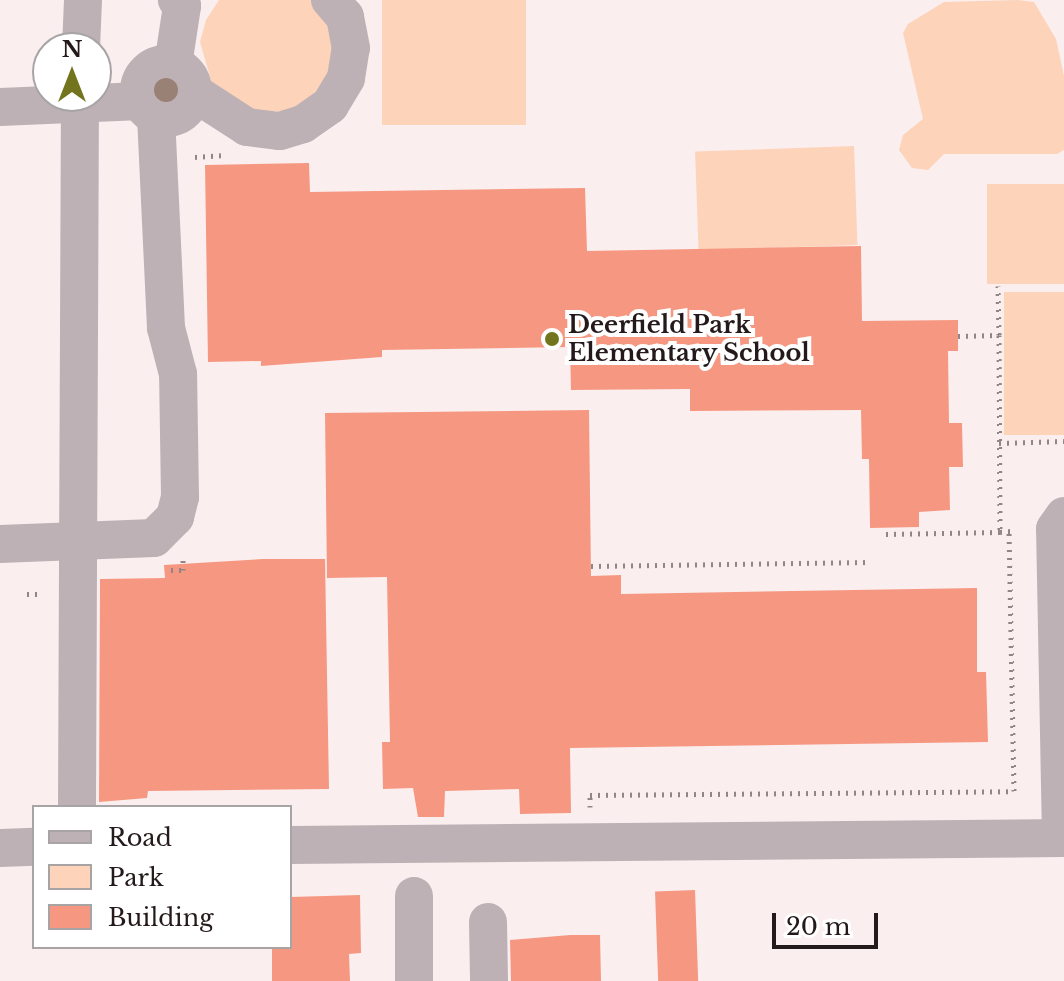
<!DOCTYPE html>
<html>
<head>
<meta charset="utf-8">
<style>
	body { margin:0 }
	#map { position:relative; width:1064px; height:981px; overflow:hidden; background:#fbeeef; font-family:"Libre Baskerville",serif }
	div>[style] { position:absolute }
	.green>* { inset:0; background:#fdd3b9; transform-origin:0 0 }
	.building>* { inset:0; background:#f69881; transform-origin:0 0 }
	.path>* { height:5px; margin-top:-2.5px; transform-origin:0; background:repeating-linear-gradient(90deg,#918586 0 2px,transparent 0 8px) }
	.minor>* { height:38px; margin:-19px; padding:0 19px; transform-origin:19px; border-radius:19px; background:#beb1b5 }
	.minor>.ring { margin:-19px; padding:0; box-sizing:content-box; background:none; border:38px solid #beb1b5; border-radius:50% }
	.trees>* { width:24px; height:24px; margin:-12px; border-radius:50%; background:#998175 }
	.dots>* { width:22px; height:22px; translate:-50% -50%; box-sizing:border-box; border:4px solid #fff; border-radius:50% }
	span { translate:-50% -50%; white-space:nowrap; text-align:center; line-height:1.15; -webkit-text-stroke:8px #fff; paint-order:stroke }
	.poi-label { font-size:24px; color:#251a1b; font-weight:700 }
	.left { translate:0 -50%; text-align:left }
	.legend { position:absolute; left:32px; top:805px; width:260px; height:144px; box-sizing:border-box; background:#fff; border:2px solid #a8a3a4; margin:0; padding:10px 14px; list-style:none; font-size:24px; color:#251a1b }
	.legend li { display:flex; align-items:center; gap:16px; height:40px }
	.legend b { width:40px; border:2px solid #a8a3a4 }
	.north { position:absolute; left:32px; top:32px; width:80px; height:80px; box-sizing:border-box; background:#fff; border:2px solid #a8a3a4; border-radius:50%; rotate:0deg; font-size:22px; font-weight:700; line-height:32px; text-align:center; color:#251a1b }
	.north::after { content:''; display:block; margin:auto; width:28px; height:36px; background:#72751d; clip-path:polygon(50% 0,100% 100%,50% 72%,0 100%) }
	.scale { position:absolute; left:772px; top:913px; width:106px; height:36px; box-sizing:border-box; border:4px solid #251a1b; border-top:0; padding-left:10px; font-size:24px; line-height:28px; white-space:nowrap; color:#251a1b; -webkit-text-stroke:6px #fff; paint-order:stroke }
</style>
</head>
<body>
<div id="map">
	<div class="green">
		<i style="clip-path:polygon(219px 0,315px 0,336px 45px,325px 85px,291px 111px,249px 112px,213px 87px,200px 42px,206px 20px)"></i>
		<i style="left:382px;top:0;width:144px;height:125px"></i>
		<i style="clip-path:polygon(1018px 0,1034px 2px,1056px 39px,1064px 76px,1064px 150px,1057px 154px,944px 154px,928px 170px,912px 168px,899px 150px,903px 135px,923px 119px,903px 33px,908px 24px,944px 2px)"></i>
		<i style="left:854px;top:146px;width:99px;height:159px;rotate:88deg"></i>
		<i style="left:1064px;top:184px;width:100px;height:77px;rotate:90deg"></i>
		<i style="left:1064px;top:292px;width:143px;height:60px;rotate:90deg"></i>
	</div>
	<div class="building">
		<i style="clip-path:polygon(309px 163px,310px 192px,585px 188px,587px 251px,861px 246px,862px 321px,958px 320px,958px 351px,948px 351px,949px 423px,962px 423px,963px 467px,949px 467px,950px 510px,919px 512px,919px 527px,870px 528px,869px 459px,862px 459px,861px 410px,690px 411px,690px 389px,571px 390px,570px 347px,382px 350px,382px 357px,261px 366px,261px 361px,208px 362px,205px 165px)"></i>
		<i style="clip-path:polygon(589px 410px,591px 576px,621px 575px,621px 594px,977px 588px,977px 672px,986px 672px,988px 742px,570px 748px,571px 813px,520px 814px,519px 789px,445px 791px,444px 817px,418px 817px,413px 788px,383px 789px,382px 742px,390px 742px,387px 577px,327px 578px,325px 413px)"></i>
		<i style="clip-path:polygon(263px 559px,325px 559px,329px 789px,148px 791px,147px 798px,99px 802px,100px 579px,165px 578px,164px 565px)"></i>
		<i style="left:695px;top:890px;width:91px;height:40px;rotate:88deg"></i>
		<i style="clip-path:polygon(360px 895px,361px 953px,349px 954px,350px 981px,272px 981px,272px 947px,290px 947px,290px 897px)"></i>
		<i style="clip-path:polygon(570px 935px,600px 935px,601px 981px,511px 981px,510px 940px)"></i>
	</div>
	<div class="path">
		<i style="left:195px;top:157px;width:26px;rotate:-4deg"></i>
		<i style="left:999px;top:335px;width:197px;rotate:89.7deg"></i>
		<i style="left:1000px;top:532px;width:11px;rotate:-5deg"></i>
		<i style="left:958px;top:336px;width:41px;rotate:-1.4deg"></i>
		<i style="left:999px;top:335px;width:49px;rotate:-91.2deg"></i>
		<i style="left:999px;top:443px;width:65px;rotate:-1.8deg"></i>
		<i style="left:886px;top:534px;width:114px;rotate:-1deg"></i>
		<i style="left:591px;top:566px;width:280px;rotate:-0.8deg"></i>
		<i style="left:171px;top:570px;width:12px"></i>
		<i style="left:183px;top:570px;width:10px;rotate:-90deg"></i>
		<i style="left:27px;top:594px;width:15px"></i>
		<i style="left:590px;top:807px;width:12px;rotate:-90deg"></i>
		<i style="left:590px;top:795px;width:424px;rotate:-0.5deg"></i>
		<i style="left:1014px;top:791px;width:260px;rotate:-91.1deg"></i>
	</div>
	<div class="minor">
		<i style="left:81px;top:48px;width:48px;rotate:-87.6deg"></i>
		<i class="ring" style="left:139px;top:64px;width:16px;height:16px"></i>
		<i style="left:173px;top:65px;width:60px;rotate:-81.3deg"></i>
		<i style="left:182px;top:6px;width:8px;rotate:-130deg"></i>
		<i style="left:193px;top:92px;width:64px;rotate:32.9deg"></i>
		<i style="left:247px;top:127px;width:33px;rotate:7deg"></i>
		<i style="left:280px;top:131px;width:24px;rotate:-17deg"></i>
		<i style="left:303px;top:124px;width:33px;rotate:-35deg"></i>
		<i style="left:330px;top:105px;width:31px;rotate:-59deg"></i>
		<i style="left:346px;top:78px;width:30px;rotate:-81deg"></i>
		<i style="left:351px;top:48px;width:32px;rotate:-101deg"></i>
		<i style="left:345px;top:17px;width:23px;rotate:-131deg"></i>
		<i style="left:0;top:107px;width:141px;rotate:-2.4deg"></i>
		<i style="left:0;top:544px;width:154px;rotate:-2.2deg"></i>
		<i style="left:154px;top:538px;width:30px;rotate:-45deg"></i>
		<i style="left:175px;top:517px;width:21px;rotate:-76deg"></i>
		<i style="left:180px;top:497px;width:123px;rotate:-90.9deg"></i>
		<i style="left:178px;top:374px;width:48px;rotate:-104.6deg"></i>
		<i style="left:166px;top:328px;width:213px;rotate:-92.7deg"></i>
		<i style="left:77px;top:807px;width:711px;rotate:-89.76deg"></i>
		<i style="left:1061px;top:838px;width:309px;rotate:-91.1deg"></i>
		<i style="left:1055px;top:529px;width:16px;rotate:-55deg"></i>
		<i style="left:290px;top:845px;width:774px;rotate:-0.52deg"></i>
		<i style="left:0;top:848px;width:34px;rotate:-2deg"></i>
		<i style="left:488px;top:922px;width:59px;rotate:89deg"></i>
		<i style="left:414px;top:981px;width:85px;rotate:-90deg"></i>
	</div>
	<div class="trees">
		<i style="left:166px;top:90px"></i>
	</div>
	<div class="dots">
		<i style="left:552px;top:339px;background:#72751d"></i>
	</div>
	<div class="poi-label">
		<span class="left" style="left:568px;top:339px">Deerfield Park<br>Elementary School</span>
	</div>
	<ul class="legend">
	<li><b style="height:10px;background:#beb1b5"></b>Road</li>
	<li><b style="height:22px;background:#fdd3b9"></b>Park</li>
	<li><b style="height:22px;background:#f69881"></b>Building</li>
	</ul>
	<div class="north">N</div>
	<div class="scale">20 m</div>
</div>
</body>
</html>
